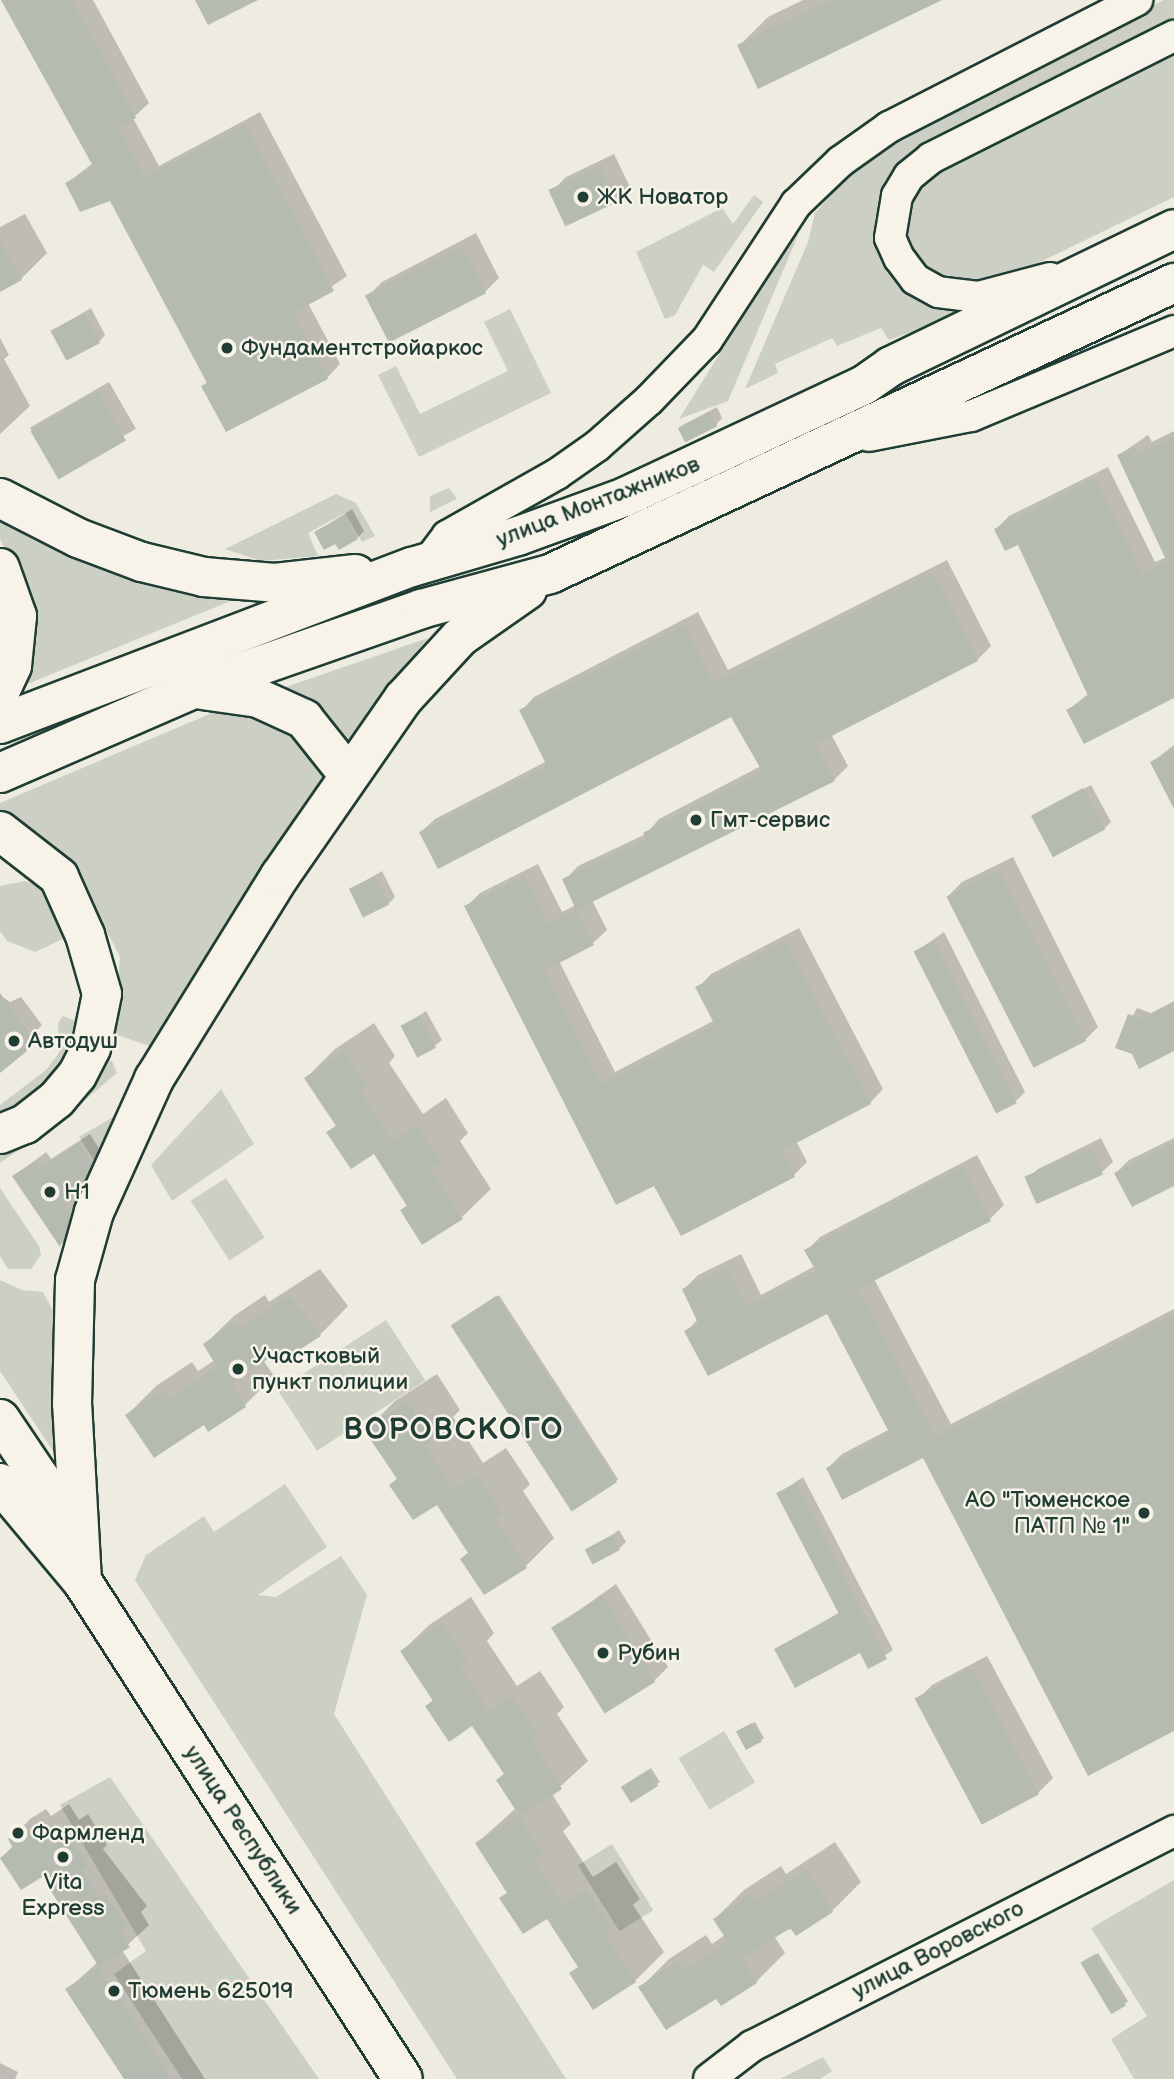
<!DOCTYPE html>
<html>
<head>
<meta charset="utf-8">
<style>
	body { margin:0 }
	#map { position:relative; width:1174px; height:2079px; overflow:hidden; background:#eeece1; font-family:"Balsamiq Sans",sans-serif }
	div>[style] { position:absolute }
	.green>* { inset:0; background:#cccfc4; transform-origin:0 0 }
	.shadow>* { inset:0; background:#0003; transform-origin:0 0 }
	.building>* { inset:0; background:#b5bbb0; transform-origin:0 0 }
	.roads { filter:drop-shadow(2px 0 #1f3d34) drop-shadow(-2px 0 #1f3d34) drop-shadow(0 2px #1f3d34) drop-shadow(0 -2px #1f3d34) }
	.minor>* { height:30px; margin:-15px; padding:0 15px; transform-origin:15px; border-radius:15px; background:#f7f3e8 }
	.major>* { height:38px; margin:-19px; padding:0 19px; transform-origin:19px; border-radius:19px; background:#f7f3e8 }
	.dots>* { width:19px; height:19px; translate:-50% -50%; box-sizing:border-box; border:4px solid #f7f3e8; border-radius:50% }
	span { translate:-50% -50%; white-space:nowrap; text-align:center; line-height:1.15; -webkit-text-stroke:5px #f7f3e8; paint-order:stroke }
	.poi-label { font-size:23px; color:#1f3d34 }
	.left { translate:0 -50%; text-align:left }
	.right { translate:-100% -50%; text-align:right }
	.street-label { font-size:23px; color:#1f3d34 }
	.district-label { font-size:30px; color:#1f3d34; font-weight:700; letter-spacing:2px }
</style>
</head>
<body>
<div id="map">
	<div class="green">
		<i style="clip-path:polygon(1164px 0,1174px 0,1174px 23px,883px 194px,875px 219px,885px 268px,916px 300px,963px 313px,889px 340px,881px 328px,837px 346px,832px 338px,775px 364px,778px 373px,745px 389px,808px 242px,815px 213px,854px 169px,946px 109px)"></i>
		<i style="clip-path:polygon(1174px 54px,1174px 197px,1001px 281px,964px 287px,931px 278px,910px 255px,903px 223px,912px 196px,939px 172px)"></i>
		<i style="clip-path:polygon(754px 195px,763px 202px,714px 272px,703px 265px,675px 315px,665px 319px,636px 252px,722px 208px,733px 224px)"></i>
		<i style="clip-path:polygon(799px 233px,728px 401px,679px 419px,771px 271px)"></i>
		<i style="clip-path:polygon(510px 309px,551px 393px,419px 457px,378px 375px,396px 366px,420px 414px,508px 371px,484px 322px)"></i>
		<i style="clip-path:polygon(449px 488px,457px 499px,430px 512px,430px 496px)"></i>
		<i style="clip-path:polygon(336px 494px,356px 503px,375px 536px,362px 542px,345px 513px,308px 533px,318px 556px,261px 561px,225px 549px)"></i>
		<i style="clip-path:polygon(0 514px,149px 580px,233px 600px,25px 685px,34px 635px,27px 590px,0 539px)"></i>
		<i style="clip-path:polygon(428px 638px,346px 750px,280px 689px)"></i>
		<i style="clip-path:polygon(228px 706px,287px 724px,330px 781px,158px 1049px,114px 1034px,120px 957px,81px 881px,36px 834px,0 815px,0 803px)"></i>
		<i style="clip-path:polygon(25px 881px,49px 889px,69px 936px,35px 952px,7px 941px,0 931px,0 886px)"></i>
		<i style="clip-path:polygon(63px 1016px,80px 1023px,60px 1079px,0 1123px,0 1105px,46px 1070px,59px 1053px,58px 1023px)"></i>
		<i style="clip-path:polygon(103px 1060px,112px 1061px,117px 1073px,60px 1121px,0 1163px,0 1148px)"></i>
		<i style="clip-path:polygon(221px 1089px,254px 1144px,172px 1201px,151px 1165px)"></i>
		<i style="clip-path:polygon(130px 1107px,101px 1171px,79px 1137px)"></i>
		<i style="left:226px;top:1178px;width:71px;height:42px;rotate:57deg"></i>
		<i style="clip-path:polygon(0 1188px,39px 1246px,41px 1255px,31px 1269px,8px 1269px,0 1256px)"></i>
		<i style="clip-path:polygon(0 1280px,22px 1290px,43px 1292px,58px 1320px,57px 1457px,0 1371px)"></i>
		<i style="left:386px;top:1320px;width:72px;height:129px;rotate:57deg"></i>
		<i style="clip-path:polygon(285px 1484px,327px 1547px,258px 1595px,276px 1597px,341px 1556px,367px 1595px,334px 1714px,566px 2079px,457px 2079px,135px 1580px,146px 1555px,204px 1516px,214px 1532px)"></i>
		<i style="left:724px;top:1731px;width:60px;height:53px;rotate:59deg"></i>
		<i style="clip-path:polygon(110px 1777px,319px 2079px,182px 2079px,114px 1974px,146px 1951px,60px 1805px)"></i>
		<i style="left:612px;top:1844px;width:78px;height:40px;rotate:58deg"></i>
		<i style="clip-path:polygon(1174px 1880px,1174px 2079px,1134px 2079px,1111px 2039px,1147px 2016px,1091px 1928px)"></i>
		<i style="clip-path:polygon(823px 2057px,832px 2071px,820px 2079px,780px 2079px)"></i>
	</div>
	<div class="shadow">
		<i style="clip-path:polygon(3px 0,93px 0,149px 103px,133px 118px,159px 166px,260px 112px,347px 276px,308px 303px,340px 364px,327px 378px,203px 386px,208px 381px,111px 199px,67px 183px,93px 163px)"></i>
		<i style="clip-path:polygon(803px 0,938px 0,739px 46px,768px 17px)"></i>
		<i style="clip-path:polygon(614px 154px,630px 187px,616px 201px,568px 225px,552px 191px,566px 177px)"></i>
		<i style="clip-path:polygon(25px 214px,47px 253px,21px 279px,0 290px,0 227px)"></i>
		<i style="clip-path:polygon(476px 233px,499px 278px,485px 292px,368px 296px,382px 282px)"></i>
		<i style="clip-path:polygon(91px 308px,105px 335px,99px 342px,52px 331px)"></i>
		<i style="clip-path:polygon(0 338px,9px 355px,4px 359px,30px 406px,0 434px)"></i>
		<i style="left:109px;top:382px;width:54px;height:91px;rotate:60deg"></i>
		<i style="clip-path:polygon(717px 407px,722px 418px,716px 425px,679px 427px)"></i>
		<i style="clip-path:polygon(1174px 431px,1174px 696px,1068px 710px,1088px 694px,1019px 543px,996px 529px,1009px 516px,1108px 467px,1155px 562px,1167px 557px,1119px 455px,1148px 435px,1152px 442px)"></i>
		<i style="clip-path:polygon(352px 509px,364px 531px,357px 538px,336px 542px,316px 532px)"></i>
		<i style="clip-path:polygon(947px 560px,991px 646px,977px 660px,831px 734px,848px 766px,834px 780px,592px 900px,607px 930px,593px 943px,559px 961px,615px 1072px,715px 1020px,698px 988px,711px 974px,799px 928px,883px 1089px,870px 1103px,796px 1141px,807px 1162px,794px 1175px,654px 1183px,467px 906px,480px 893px,538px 864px,562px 912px,576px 905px,565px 880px,578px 866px,646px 834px,659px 819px,761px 766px,732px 714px,421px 832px,435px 819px,547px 761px,521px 711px,534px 697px,698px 612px,728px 670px)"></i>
		<i style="clip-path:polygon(1174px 745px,1174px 788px,1152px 762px)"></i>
		<i style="clip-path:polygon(1091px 785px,1111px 822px,1104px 829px,1033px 816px)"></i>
		<i style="clip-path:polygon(1013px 857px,1098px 1027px,1084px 1041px,948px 896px,962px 882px)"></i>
		<i style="clip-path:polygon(382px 871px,395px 897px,388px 904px,351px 889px)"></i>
		<i style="clip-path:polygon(944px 932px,1025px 1092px,1015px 1102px,915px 952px)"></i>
		<i style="clip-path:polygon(0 995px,10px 1002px,21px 997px,42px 1025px,33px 1034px,37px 1040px,0 1071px)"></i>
		<i style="clip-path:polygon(1174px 1001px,1174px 1049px,1134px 1053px,1117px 1047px,1137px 1008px,1151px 1013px)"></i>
		<i style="clip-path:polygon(426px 1011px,442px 1040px,435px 1046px,403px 1026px)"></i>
		<i style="clip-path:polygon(374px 1023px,395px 1056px,389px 1063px,423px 1114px,446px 1098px,468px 1133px,460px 1141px,491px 1189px,462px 1217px,402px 1210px,408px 1204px,374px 1152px,329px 1132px,337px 1124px,306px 1078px,335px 1049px)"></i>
		<i style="clip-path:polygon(90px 1134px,101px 1152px,90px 1178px,73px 1193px,80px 1203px,70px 1235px,60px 1245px,15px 1176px,46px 1152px,51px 1159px)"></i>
		<i style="clip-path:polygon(1101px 1138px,1113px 1162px,1102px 1172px,1039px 1203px,1027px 1180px,1038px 1169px)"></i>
		<i style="clip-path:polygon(1174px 1138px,1174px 1184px,1116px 1173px,1129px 1160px)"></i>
		<i style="clip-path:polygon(977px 1155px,1004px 1205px,990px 1219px,874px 1279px,951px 1424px,1174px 1309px,1174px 1729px,924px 1455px,828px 1468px,842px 1454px,890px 1429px,828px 1312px,687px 1331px,698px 1319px,684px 1289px,698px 1275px,741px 1254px,761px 1295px,815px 1266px,806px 1251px,820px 1237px)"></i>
		<i style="clip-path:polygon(320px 1269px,348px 1306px,320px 1335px,263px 1360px,274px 1376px,245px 1405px,209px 1429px,204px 1422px,127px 1415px,156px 1386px,192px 1362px,198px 1371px,215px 1360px,205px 1344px,234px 1316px,265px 1295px,269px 1302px)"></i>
		<i style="clip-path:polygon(499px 1295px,618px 1479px,615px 1482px,455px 1323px)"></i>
		<i style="clip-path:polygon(437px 1374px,460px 1410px,453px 1417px,483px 1463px,506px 1448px,530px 1484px,523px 1491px,554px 1538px,526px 1566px,462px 1559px,469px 1552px,437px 1502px,391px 1485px,398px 1478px,366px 1430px,395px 1401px)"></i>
		<i style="clip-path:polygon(803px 1477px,893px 1650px,869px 1666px,861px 1651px,776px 1649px,840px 1612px,778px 1494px)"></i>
		<i style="clip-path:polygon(619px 1530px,626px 1542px,619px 1549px,587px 1552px)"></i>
		<i style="clip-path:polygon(616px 1584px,668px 1667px,655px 1680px,554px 1628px)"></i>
		<i style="clip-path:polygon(471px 1597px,494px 1633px,487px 1641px,517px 1686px,540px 1671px,564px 1707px,557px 1714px,588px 1761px,552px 1794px,571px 1824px,563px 1831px,593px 1877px,616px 1862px,640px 1899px,633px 1905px,664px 1952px,635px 1981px,572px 1973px,579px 1966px,547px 1916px,501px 1898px,508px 1892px,477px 1843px,516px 1808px,498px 1780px,505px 1773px,473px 1724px,427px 1706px,434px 1699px,402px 1651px,429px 1625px)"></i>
		<i style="clip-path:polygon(987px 1656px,1053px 1778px,1039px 1792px,984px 1822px,918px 1699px,932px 1685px)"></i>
		<i style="clip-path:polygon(755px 1722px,764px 1738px,761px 1740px,741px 1729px)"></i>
		<i style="clip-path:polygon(651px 1768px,660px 1782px,657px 1784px,626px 1784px)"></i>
		<i style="clip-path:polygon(69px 1804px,79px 1820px,88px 1814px,107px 1845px,103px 1849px,147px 1906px,141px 1912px,149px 1925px,122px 1950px,205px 2079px,126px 2079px,68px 1989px,98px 1962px,43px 1874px,2px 1857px,13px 1846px,10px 1840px,30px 1819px,46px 1809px,51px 1816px)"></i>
		<i style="clip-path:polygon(835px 1842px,861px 1882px,832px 1911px,774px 1936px,785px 1953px,756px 1982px,722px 2004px,717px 1996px,641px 1987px,669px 1959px,706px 1935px,712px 1944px,725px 1935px,715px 1919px,744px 1890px,781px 1866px,786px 1874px)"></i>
		<i style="clip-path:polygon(1098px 1953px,1128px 2001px,1125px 2004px,1086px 1960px)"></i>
		<i style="clip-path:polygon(0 2063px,18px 2072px,15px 2079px,0 2079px)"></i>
	</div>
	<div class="building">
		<i style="clip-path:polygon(1px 0,72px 0,136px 118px,118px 128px,145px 178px,245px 124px,334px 291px,293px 313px,328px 379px,226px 432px,201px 386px,207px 383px,110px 201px,80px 212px,65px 183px,94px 168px)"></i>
		<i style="clip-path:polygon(195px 0,258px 0,208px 25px)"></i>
		<i style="clip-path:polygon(831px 0,942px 0,758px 89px,737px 45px)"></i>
		<i style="left:600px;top:166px;width:40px;height:57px;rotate:65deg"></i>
		<i style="clip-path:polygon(0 242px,22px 280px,0 292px)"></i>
		<i style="left:462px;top:246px;width:53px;height:109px;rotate:63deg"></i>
		<i style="left:84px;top:313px;width:34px;height:38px;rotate:62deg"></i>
		<i style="left:98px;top:392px;width:56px;height:78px;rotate:60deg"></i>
		<i style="left:710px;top:412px;width:16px;height:36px;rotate:63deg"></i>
		<i style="clip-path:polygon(1174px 437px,1174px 698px,1084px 744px,1066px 710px,1089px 698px,1018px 545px,1005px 551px,994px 529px,1095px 479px,1142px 574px,1167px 562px,1117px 455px,1135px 447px,1138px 454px)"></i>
		<i style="clip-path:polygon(345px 515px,358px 539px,339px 550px,335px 544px,324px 550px,314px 532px)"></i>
		<i style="clip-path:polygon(933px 572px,978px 661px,816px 744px,835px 781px,576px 910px,562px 879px,647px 839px,643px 833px,762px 771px,731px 717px,438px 869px,419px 832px,547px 766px,519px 710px,684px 625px,714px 683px)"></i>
		<i style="clip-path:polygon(1174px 750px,1174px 809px,1150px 762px)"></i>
		<i style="left:1083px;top:788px;width:47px;height:59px;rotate:62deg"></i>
		<i style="left:999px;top:870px;width:192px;height:59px;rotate:63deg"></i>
		<i style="left:375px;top:876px;width:32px;height:29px;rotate:64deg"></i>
		<i style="clip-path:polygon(524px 876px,548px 924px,576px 910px,594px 945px,544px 971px,601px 1084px,715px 1025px,695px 987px,785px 941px,871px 1104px,781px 1151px,795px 1177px,681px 1236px,654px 1186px,616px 1205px,464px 906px)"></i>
		<i style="left:934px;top:941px;width:182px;height:23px;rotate:63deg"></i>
		<i style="clip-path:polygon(0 993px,32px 1037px,23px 1044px,27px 1051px,0 1073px)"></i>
		<i style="clip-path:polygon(1174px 1003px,1174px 1051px,1139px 1069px,1132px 1054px,1115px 1048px,1128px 1014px,1143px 1019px)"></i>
		<i style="left:419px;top:1016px;width:36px;height:21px;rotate:62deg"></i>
		<i style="clip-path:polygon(344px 1051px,368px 1087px,360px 1092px,393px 1141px,417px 1126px,441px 1163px,431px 1169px,463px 1219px,422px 1245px,400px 1210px,407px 1206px,374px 1154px,351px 1169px,326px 1132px,336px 1126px,304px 1078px)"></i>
		<i style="clip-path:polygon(79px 1143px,92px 1164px,80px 1190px,62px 1202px,71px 1214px,60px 1247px,12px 1176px,35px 1161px,40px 1169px)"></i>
		<i style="clip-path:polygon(1174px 1143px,1174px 1186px,1132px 1207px,1114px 1173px)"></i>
		<i style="left:1091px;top:1147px;width:30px;height:73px;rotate:66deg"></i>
		<i style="clip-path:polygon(963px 1167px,991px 1221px,858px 1289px,936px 1437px,1174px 1314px,1174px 1731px,1088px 1776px,923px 1458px,842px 1500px,826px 1468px,890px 1434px,827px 1314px,708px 1376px,684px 1331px,698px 1323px,682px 1289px,727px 1267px,747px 1307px,816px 1271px,804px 1250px)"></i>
		<i style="clip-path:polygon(290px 1296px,321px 1336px,282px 1361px,277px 1353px,231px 1383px,246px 1407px,208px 1432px,204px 1425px,154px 1458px,125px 1415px,163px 1390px,169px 1399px,217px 1367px,203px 1344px,236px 1322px,240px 1329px)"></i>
		<i style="left:496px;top:1296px;width:222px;height:54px;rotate:57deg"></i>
		<i style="clip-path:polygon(407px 1401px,432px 1440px,424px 1445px,453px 1490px,477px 1475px,502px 1514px,495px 1519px,527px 1568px,484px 1595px,460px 1559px,468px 1553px,437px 1505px,413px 1520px,389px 1485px,397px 1479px,364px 1430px)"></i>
		<i style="clip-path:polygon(796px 1483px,887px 1659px,868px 1669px,860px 1653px,795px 1688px,774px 1649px,839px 1614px,776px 1493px)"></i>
		<i style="left:612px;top:1535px;width:17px;height:31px;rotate:62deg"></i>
		<i style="left:602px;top:1596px;width:101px;height:60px;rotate:58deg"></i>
		<i style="clip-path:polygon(443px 1623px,468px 1661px,460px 1667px,489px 1712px,512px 1697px,538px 1735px,531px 1740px,562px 1789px,520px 1817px,496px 1780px,504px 1774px,472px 1726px,449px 1742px,425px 1706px,433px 1701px,400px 1651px)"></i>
		<i style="left:972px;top:1668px;width:143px;height:65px;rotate:62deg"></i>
		<i style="left:752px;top:1723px;width:21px;height:18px;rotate:62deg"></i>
		<i style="left:648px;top:1770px;width:19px;height:32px;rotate:58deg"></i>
		<i style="clip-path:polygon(518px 1815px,543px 1854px,534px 1860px,564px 1905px,587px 1890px,612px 1929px,604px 1934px,636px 1982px,593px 2010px,569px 1973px,578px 1967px,547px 1919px,523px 1934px,499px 1898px,507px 1893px,475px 1843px)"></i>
		<i style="clip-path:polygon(48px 1824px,58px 1839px,67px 1834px,88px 1866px,82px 1870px,100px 1897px,105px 1894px,127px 1928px,120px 1933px,130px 1947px,99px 1967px,42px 1877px,21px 1890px,0 1858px,13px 1848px,8px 1839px,25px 1828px,30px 1835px)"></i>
		<i style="clip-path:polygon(806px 1870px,833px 1912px,796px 1936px,790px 1928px,742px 1959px,757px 1983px,721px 2006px,716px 1999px,666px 2030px,638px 1987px,677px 1962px,683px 1971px,728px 1942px,713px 1919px,752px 1894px,757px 1901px)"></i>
		<i style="left:1095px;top:1954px;width:60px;height:17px;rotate:59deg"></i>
		<i style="clip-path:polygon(99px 1967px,171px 2079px,124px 2079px,65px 1989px)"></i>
	</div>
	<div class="roads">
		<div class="minor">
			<i style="left:1050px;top:278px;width:74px;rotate:165.2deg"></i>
			<i style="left:978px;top:297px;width:40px;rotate:-172.9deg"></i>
			<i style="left:938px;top:292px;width:26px;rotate:-151deg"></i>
			<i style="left:915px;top:279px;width:26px;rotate:-127deg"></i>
			<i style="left:899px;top:258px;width:22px;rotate:-114deg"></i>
			<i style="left:890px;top:238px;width:43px;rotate:-80.5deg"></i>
			<i style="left:897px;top:196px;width:23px;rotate:-59deg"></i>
			<i style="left:909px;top:176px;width:28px;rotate:-39deg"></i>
			<i style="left:931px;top:158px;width:272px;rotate:-26.7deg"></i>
			<i style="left:869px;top:436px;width:104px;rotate:-11.1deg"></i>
			<i style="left:971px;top:416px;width:220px;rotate:-22.7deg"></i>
			<i style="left:427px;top:563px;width:34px;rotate:-53deg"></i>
			<i style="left:447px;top:536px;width:126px;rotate:-29.4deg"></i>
			<i style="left:557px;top:474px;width:49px;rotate:-35deg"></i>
			<i style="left:597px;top:446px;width:69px;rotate:-41.5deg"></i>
			<i style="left:649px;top:400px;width:83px;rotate:-46deg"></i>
			<i style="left:707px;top:340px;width:163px;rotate:-56.8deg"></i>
			<i style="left:796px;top:204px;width:62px;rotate:-43.7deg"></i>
			<i style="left:841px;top:161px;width:59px;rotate:-35.3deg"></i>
			<i style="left:889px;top:127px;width:279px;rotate:-27.1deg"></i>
			<i style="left:709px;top:2079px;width:54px;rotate:-37.5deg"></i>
			<i style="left:752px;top:2046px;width:474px;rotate:-27deg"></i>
		</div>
		<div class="major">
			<i style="left:0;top:498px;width:88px;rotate:27.1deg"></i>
			<i style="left:78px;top:538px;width:68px;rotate:20.6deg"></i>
			<i style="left:142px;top:562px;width:64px;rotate:13.6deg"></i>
			<i style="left:204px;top:577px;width:71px;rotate:4.8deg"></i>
			<i style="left:275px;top:583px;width:81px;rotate:-6.4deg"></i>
			<i style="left:0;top:568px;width:51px;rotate:70.5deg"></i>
			<i style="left:17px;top:616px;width:50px;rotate:95.7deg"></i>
			<i style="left:12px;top:666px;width:29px;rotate:115deg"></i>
			<i style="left:202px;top:690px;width:57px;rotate:8.1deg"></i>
			<i style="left:258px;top:698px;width:51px;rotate:24.5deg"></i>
			<i style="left:304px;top:719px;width:69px;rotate:51.5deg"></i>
			<i style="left:0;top:724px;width:441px;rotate:-20.9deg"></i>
			<i style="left:412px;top:567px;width:110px;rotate:-16.3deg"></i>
			<i style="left:518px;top:536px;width:114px;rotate:-20deg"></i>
			<i style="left:625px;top:497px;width:264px;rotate:-25.1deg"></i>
			<i style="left:864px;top:385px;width:33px;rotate:-35deg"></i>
			<i style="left:891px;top:366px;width:314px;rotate:-25.8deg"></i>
			<i style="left:0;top:773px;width:210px;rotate:-23.5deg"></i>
			<i style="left:193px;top:689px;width:242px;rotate:-19.3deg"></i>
			<i style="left:421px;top:609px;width:134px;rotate:-15.2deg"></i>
			<i style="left:550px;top:574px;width:689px;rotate:-25deg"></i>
			<i style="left:0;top:831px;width:75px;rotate:37.9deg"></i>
			<i style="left:59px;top:877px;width:64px;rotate:65.9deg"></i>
			<i style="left:85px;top:935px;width:61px;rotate:73.9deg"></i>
			<i style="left:102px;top:994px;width:55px;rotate:101.5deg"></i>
			<i style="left:91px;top:1048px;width:30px;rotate:117deg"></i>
			<i style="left:77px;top:1075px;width:31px;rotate:130deg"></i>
			<i style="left:57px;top:1099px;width:41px;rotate:142deg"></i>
			<i style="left:25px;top:1124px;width:27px;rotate:158deg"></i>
			<i style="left:0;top:1419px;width:71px;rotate:55.9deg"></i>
			<i style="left:40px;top:1478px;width:78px;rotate:67.4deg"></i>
			<i style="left:0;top:1483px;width:128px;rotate:50.1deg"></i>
			<i style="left:82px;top:1581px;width:592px;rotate:57.2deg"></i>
			<i style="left:82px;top:1581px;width:177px;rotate:-93.2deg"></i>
			<i style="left:72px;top:1404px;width:124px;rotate:-88.6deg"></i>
			<i style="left:75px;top:1280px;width:71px;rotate:-74.4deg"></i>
			<i style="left:94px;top:1212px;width:146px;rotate:-65.7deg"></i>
			<i style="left:154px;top:1079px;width:239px;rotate:-58.2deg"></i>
			<i style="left:280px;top:876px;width:216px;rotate:-55.2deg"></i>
			<i style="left:403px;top:699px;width:84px;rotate:-47.4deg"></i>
			<i style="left:460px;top:637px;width:82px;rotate:-35deg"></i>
		</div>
	</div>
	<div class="dots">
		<i style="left:583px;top:197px;background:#1f3d34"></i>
		<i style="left:227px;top:348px;background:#1f3d34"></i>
		<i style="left:696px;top:820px;background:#1f3d34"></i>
		<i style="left:14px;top:1041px;background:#1f3d34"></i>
		<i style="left:50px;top:1192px;background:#1f3d34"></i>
		<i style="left:238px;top:1369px;background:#1f3d34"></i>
		<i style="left:1144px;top:1513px;background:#1f3d34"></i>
		<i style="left:603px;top:1653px;background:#1f3d34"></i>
		<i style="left:18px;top:1833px;background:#1f3d34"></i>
		<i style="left:63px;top:1857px;background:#1f3d34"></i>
		<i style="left:114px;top:1991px;background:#1f3d34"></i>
	</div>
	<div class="poi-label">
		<span class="left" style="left:597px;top:197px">ЖК Новатор</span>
		<span class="left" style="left:241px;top:348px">Фундаментстройаркос</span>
		<span class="left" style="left:710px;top:820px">Гмт-сервис</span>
		<span class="left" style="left:28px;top:1041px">Автодуш</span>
		<span class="left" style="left:64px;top:1192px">Н1</span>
		<span class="left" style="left:252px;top:1369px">Участковый<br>пункт полиции</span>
		<span class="right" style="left:1130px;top:1513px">АО "Тюменское<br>ПАТП № 1"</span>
		<span class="left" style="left:617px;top:1653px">Рубин</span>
		<span class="left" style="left:32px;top:1833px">Фармленд</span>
		<span style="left:63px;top:1895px">Vita<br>Express</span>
		<span class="left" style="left:128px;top:1991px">Тюмень 625019</span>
	</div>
	<div class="street-label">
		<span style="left:598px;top:502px;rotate:-21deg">улица Монтажников</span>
		<span style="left:243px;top:1830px;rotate:57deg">улица Республики</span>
		<span style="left:938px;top:1950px;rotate:-27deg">улица Воровского</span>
	</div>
	<div class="district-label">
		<span style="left:454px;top:1430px">ВОРОВСКОГО</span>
	</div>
</div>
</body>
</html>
